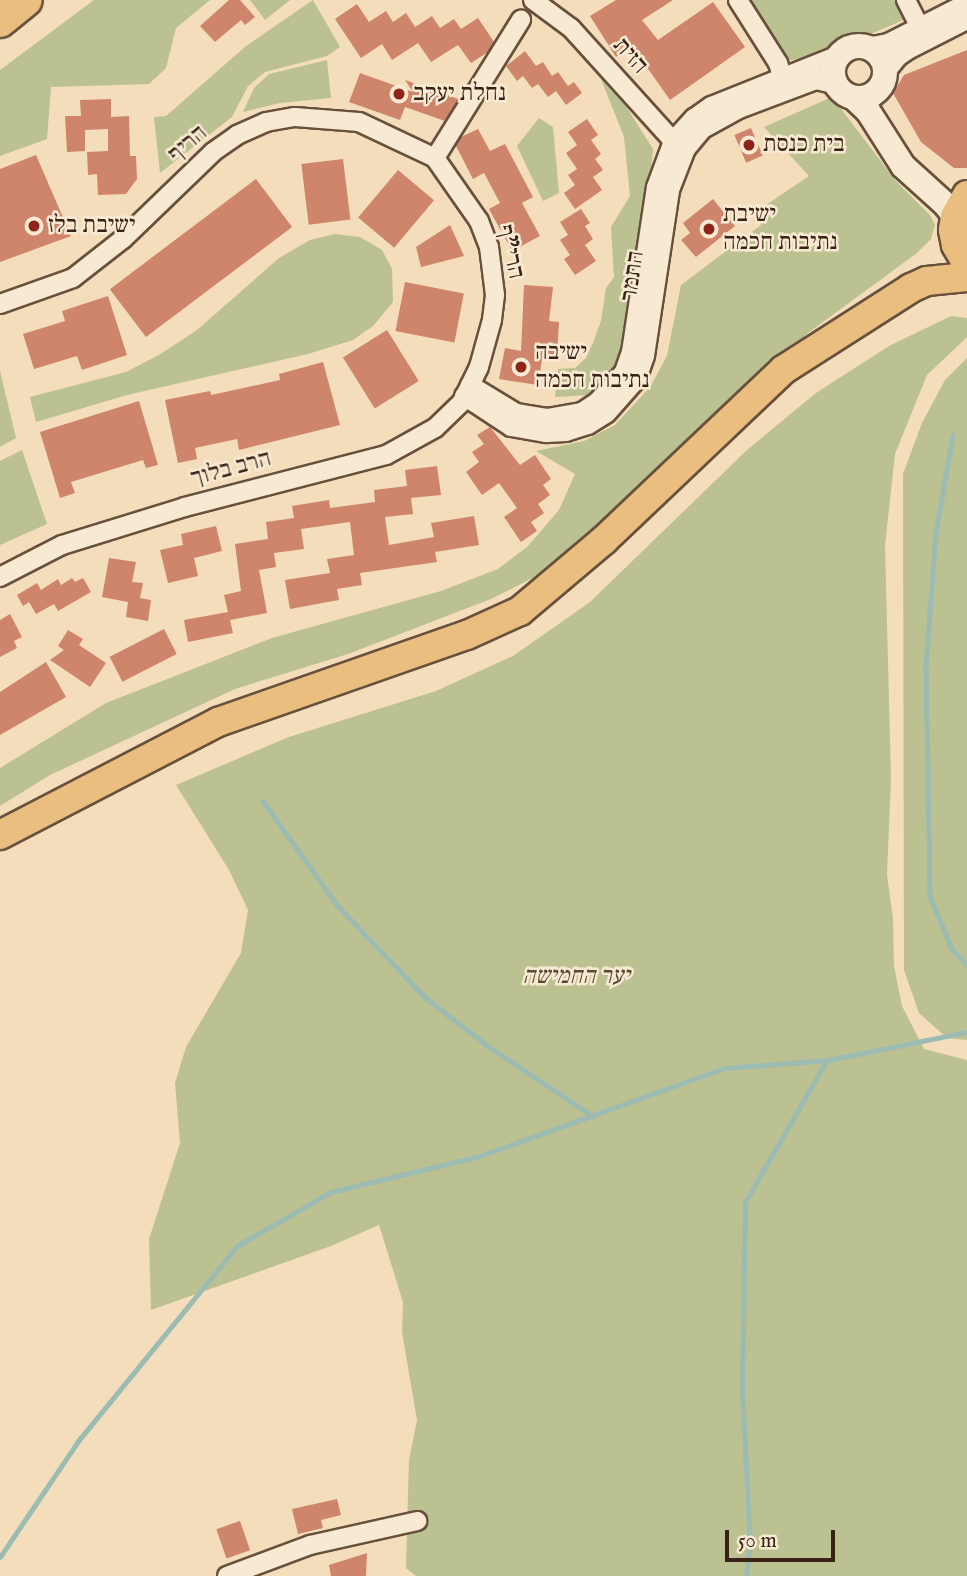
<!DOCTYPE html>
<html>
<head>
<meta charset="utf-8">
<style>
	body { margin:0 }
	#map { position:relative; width:967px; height:1576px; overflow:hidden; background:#f4ddbb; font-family:"IM FELL English","Frank Ruhl Libre",serif }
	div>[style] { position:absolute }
	.green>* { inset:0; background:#bbc190 }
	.stream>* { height:4.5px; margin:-2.25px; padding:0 2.25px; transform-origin:2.25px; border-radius:2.25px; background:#9cbbb3 }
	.building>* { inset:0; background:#ce856c; transform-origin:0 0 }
	.roads { filter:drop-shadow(2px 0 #67513d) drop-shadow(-2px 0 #67513d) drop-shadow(0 2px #67513d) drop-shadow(0 -2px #67513d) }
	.street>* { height:18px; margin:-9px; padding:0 9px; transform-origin:9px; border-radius:9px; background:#f8e9d3 }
	.secondary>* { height:24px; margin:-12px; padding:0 12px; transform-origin:12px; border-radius:12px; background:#f8e9d3 }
	.secondary>.ring { margin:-12px; padding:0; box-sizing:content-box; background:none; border:24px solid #f8e9d3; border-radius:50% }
	.primary>* { height:28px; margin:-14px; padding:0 14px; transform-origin:14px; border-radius:14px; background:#eabe7e }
	.highway>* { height:32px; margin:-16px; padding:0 16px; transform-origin:16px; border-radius:16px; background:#eabe7e }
	.dots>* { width:19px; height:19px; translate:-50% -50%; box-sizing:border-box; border:4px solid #f8e9d3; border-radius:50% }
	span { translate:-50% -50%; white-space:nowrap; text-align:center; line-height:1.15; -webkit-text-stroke:5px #f8e9d3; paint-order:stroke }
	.street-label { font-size:24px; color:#382213 }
	.poi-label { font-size:24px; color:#382213 }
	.left { translate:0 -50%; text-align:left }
	.park-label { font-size:24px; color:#594a32; font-style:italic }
	.scale { position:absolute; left:725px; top:1530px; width:110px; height:32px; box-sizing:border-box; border:4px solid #382213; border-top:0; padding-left:9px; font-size:21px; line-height:24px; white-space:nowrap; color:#382213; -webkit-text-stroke:5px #f8e9d3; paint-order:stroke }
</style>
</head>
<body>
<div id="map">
	<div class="green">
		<i style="clip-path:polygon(94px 0,210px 0,176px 28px,166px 68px,149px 84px,51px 87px,47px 139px,0 156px,0 70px)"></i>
		<i style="clip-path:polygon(250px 0,290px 0,265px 20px)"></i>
		<i style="clip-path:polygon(313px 0,340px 47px,327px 56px,265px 72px,248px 86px,232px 117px,160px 173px,154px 117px,166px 116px,246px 46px)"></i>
		<i style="clip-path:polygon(738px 0,906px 0,913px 16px,828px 52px,778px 63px)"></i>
		<i style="clip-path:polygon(327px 60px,331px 98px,280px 103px,243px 112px,254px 88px,269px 74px)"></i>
		<i style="clip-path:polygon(601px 79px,627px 108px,653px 149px,648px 206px,625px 350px,618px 369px,588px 395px,555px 397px,558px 369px,575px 368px,586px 358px,593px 343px,601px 321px,606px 288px,614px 277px,611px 227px,630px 196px,624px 137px)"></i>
		<i style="clip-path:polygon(832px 97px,896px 181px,930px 215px,935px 225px,931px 239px,917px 253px,808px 333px,545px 572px,491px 599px,348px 654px,235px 689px,50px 775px,0 806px,0 768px,106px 703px,272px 638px,441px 591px,498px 569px,528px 546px,559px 510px,575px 474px,536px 451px,584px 441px,615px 425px,650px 387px,667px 356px,681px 285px,761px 225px,757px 211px,809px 176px,764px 127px)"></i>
		<i style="clip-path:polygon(539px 118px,553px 127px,559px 193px,543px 201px,517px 146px)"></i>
		<i style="clip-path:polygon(335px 234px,360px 237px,382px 250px,392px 269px,393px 302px,373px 326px,353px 340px,308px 354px,127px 395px,36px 422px,30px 397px,126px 372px,159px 355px,197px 330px,279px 258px,310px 240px)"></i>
		<i style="clip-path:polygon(951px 316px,967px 318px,967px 337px,927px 375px,895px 454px,885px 546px,891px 778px,887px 875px,893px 919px,894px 966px,902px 1006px,924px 1049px,967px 1060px,967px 1576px,416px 1576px,406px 1568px,409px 1460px,417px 1420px,402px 1332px,403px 1302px,379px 1225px,331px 1246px,151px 1310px,149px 1239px,180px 1143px,175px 1083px,186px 1047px,241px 953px,248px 910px,229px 870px,176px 785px,289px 737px,436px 691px,513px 656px,590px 602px,747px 450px,816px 393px,889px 346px)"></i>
		<i style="clip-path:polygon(967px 358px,967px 1040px,947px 1038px,919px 1013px,904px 970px,903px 474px,922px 423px,945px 380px)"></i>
		<i style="clip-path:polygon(0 371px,16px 438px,0 447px)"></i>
		<i style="clip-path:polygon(22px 450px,47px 524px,0 545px,0 461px)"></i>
	</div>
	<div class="stream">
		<i style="left:953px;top:435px;width:99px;rotate:99.8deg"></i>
		<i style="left:936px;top:533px;width:132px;rotate:94.3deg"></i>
		<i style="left:926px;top:665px;width:231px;rotate:89deg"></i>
		<i style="left:930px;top:896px;width:57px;rotate:67.5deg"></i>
		<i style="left:952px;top:949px;width:22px;rotate:47deg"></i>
		<i style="left:263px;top:801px;width:129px;rotate:54.5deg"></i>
		<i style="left:338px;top:906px;width:127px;rotate:46.3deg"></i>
		<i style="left:426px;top:998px;width:78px;rotate:37.7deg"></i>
		<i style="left:488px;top:1046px;width:126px;rotate:33.7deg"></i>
		<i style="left:0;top:1557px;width:141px;rotate:-56deg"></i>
		<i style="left:79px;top:1440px;width:250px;rotate:-50.8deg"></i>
		<i style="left:237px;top:1246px;width:108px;rotate:-29.9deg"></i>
		<i style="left:331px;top:1192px;width:153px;rotate:-13.6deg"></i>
		<i style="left:480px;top:1156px;width:260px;rotate:-19.8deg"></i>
		<i style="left:725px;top:1068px;width:103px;rotate:-4.4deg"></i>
		<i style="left:828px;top:1060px;width:142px;rotate:-11.4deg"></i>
		<i style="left:746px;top:1576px;width:32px;rotate:-83deg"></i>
		<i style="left:750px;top:1544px;width:154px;rotate:-93deg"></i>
		<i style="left:742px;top:1390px;width:188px;rotate:-89.1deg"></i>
		<i style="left:745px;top:1202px;width:164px;rotate:-60deg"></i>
	</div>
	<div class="building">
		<i style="clip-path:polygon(229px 0,240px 0,255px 17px,245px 25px,241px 20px,215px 42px,200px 26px)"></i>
		<i style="clip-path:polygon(616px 0,673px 0,642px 20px,658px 40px,713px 2px,745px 47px,670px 100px,632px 46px,616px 57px,590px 16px)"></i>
		<i style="clip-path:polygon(357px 4px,369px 22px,386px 11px,393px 22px,406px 13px,415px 27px,432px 16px,440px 28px,454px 19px,461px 29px,478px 18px,494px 42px,488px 52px,471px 63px,458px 45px,431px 62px,418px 43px,392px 60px,382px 44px,361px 58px,335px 19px)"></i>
		<i style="clip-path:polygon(967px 50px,967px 168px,954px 168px,921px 142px,893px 93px,904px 75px)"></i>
		<i style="clip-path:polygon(525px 51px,536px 66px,543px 62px,552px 76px,558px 72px,568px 86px,574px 82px,582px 93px,566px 105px,556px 91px,548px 97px,538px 84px,532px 88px,523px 76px,517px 81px,506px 66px)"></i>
		<i style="clip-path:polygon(360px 73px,413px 92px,405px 80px,458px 99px,445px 121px,405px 107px,400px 120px,349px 102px)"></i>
		<i style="clip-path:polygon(111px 99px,111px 117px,129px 116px,130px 156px,136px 156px,137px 179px,126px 194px,98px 195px,97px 174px,88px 175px,87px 152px,108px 151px,108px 129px,85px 130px,85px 151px,67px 152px,65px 116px,81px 116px,80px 100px)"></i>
		<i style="clip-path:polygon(587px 119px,598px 135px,591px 140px,601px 154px,595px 159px,603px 170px,593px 177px,602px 190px,575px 209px,564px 193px,575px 185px,568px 175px,577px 169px,566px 153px,577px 145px,568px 132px)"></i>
		<i style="left:751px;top:128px;width:30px;height:18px;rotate:67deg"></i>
		<i style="clip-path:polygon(478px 129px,490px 151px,505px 144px,533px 197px,522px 203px,540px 236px,512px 251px,489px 209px,500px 203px,484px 173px,473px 179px,456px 146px,461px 137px)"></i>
		<i style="clip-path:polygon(36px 155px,71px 236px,0 262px,0 169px)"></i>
		<i style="left:343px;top:159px;width:61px;height:42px;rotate:83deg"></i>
		<i style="left:398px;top:170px;width:47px;height:62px;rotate:40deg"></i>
		<i style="left:256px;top:179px;width:60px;height:183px;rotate:53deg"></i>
		<i style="clip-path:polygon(713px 199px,735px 226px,696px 257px,681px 240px,690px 233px,683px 223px)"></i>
		<i style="clip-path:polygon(581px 209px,590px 223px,585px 226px,593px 239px,585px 245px,596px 261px,575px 275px,564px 259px,570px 255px,560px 240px,568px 235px,560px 222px)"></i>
		<i style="clip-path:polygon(450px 225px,464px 256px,421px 267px,416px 247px)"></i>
		<i style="left:405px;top:282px;width:60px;height:50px;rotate:11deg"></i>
		<i style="clip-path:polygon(524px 285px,553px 287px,549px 321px,559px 322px,557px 355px,543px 353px,538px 385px,499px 379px,505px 348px,521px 351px)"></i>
		<i style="clip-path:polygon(108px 296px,127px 355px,82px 370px,77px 356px,34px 369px,23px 334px,65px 321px,62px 311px)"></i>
		<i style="left:387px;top:330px;width:60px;height:52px;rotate:58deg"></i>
		<i style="clip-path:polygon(323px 362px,340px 425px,239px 450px,237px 439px,195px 448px,197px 459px,178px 463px,165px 400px,210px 391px,211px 395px,280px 380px,279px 374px)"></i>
		<i style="clip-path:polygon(139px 401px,158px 465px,146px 468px,143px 460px,71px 482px,75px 493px,60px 498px,40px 432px)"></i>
		<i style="clip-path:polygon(490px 427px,520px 465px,535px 455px,551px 479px,543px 485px,550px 495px,538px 504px,544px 513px,531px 522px,537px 531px,521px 542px,504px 517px,517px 508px,499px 483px,482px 495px,466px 472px,479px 462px,472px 452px,484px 444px,477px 435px)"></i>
		<i style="clip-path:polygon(437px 466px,441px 495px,411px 498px,413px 514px,385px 517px,389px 545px,434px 537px,431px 523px,474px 516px,479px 545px,435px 552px,437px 562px,360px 573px,362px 585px,337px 589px,339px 600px,290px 609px,285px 580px,330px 573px,327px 559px,354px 555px,350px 522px,301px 529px,304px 549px,274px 553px,276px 567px,259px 570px,267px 613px,230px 620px,233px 633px,188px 642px,184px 620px,228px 612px,224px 595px,241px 591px,235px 544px,268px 539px,266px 522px,294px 518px,292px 506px,329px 500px,330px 508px,375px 502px,374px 490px,407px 486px,405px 470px)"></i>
		<i style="clip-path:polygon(216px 526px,222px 551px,194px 558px,198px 576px,168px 583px,160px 550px,183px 545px,181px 534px)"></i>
		<i style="clip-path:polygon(109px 558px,136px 562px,132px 582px,143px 583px,140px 598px,151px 600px,148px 621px,126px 617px,128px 602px,102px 597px)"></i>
		<i style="clip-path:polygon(72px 578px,75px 582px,83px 578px,91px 592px,58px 611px,54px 604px,36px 614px,29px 602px,23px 606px,17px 595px,37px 583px,41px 590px,58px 579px,61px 585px)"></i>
		<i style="clip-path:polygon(10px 614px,22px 637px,14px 641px,17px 648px,0 657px,0 620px)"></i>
		<i style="left:164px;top:629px;width:28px;height:61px;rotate:63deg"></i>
		<i style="clip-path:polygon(68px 630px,83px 639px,79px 645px,106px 663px,90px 687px,50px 660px,64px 650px,58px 646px)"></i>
		<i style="clip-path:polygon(46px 662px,66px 697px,0 735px,0 692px)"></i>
		<i style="clip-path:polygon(337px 1499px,341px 1515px,321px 1520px,323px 1528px,298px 1534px,292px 1509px)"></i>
		<i style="left:240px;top:1521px;width:31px;height:25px;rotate:71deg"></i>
		<i style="clip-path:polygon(367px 1553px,366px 1576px,331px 1576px,329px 1565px)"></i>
	</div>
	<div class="roads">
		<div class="street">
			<i style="left:533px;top:0;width:47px;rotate:36.4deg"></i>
			<i style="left:571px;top:28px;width:152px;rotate:47.9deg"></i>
			<i style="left:673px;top:141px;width:10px;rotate:29deg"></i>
			<i style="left:738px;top:0;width:75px;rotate:57.6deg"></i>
			<i style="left:778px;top:63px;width:27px;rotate:73deg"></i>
			<i style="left:906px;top:0;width:30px;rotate:63deg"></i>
			<i style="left:867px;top:47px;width:21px;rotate:-11deg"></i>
			<i style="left:888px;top:43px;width:89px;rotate:-26.9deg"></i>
			<i style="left:885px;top:73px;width:21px;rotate:-51deg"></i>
			<i style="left:898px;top:57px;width:12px;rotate:-35deg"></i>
			<i style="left:908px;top:50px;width:66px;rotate:-27deg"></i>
			<i style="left:435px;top:158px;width:163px;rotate:-58.1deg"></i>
			<i style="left:0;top:304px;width:77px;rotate:-19.6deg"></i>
			<i style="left:73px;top:278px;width:63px;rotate:-38deg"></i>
			<i style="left:123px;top:239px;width:125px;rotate:-44deg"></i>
			<i style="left:213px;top:152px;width:29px;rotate:-35deg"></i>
			<i style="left:237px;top:135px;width:32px;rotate:-24deg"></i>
			<i style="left:266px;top:122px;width:29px;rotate:-10deg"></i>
			<i style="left:295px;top:117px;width:64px;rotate:4.5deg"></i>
			<i style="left:359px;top:122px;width:84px;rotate:25.3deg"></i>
			<i style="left:435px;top:158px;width:77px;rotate:55.1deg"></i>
			<i style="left:479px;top:221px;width:28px;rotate:69deg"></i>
			<i style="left:489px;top:247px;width:48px;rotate:82.9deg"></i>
			<i style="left:495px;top:295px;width:25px;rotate:97deg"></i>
			<i style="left:492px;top:320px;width:49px;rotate:105.5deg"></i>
			<i style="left:479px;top:367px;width:39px;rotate:116deg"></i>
			<i style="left:462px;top:402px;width:37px;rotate:136deg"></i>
			<i style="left:435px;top:428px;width:56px;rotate:151.1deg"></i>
			<i style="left:386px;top:455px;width:208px;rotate:165.5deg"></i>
			<i style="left:185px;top:507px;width:129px;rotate:162.8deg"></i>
			<i style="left:62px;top:545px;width:70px;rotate:152.7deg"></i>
			<i style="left:470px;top:385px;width:54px;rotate:31.3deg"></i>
			<i style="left:516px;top:413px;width:31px;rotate:9deg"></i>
			<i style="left:547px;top:418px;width:36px;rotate:-10deg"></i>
			<i style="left:582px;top:412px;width:18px;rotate:-34deg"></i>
			<i style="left:597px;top:402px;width:40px;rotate:-48deg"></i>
			<i style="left:624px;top:372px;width:21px;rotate:-71deg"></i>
			<i style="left:631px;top:352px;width:167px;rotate:-81.4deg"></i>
			<i style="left:656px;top:187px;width:49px;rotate:-69.7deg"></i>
			<i style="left:673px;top:141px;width:31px;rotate:-48deg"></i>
			<i style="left:694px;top:118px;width:21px;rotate:-35deg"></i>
			<i style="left:711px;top:106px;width:140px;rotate:-21.8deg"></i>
			<i style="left:464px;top:396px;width:56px;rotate:33.4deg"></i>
			<i style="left:511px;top:427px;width:36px;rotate:10deg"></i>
			<i style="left:546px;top:433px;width:20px;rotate:-3deg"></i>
			<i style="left:566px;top:432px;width:23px;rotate:-18deg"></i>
			<i style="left:588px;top:425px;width:22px;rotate:-32deg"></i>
			<i style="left:607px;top:413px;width:45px;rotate:-48.6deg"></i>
			<i style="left:637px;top:379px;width:24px;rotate:-71deg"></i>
			<i style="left:645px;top:356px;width:168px;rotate:-81.4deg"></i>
			<i style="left:670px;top:190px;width:44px;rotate:-68.7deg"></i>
			<i style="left:686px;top:149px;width:26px;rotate:-50deg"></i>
			<i style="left:703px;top:129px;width:41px;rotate:-29.1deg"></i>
			<i style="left:739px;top:109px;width:82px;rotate:-20.6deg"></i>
			<i style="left:816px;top:80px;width:22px;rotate:13deg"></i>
			<i style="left:227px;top:1576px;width:89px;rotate:-20.5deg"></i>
			<i style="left:310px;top:1545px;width:110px;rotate:-12.6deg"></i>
		</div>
		<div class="secondary">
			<i class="ring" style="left:833px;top:46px;width:28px;height:28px"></i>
			<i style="left:854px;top:98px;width:19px;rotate:43deg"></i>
			<i style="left:868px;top:111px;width:65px;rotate:57.5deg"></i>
			<i style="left:903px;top:166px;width:58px;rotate:42.2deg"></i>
			<i style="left:946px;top:205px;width:15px;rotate:53deg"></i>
		</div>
		<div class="primary">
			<i style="left:967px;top:195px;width:25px;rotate:119deg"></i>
			<i style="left:955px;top:217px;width:13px;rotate:99deg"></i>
			<i style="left:953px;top:230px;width:15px;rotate:79deg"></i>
			<i style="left:956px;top:245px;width:22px;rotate:60deg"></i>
			<i style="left:0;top:835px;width:246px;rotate:-27.4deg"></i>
			<i style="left:218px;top:722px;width:264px;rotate:-19.3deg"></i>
			<i style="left:467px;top:635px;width:58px;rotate:-24.4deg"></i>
			<i style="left:520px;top:611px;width:110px;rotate:-40.2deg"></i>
			<i style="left:604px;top:540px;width:247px;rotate:-43.5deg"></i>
			<i style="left:783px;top:370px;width:152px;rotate:-32.6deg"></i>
			<i style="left:911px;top:288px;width:17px;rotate:-24deg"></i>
			<i style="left:927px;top:281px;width:40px;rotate:-5.7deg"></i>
		</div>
		<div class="highway">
			<i style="left:0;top:21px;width:33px;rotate:-39deg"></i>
		</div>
	</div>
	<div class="dots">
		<i style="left:399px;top:94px;background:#8f2418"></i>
		<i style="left:749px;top:145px;background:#8f2418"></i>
		<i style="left:34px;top:226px;background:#8f2418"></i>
		<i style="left:709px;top:229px;background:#8f2418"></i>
		<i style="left:521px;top:367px;background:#8f2418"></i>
	</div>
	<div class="street-label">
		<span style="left:630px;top:56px;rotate:49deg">הזית</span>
		<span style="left:188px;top:144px;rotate:-41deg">הריף</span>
		<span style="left:510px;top:252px;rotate:77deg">הרי"ף</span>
		<span style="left:633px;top:276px;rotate:-82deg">התמר</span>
		<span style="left:231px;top:469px;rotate:-15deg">הרב בלוך</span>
	</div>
	<div class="poi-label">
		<span class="left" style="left:413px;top:94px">נחלת יעקב</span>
		<span class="left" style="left:763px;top:145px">בית כנסת</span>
		<span class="left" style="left:723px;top:229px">ישיבת<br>נתיבות חכמה</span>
		<span class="left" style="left:48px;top:226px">ישיבת בלז</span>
		<span class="left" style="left:535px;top:367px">ישיבה<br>נתיבות חכמה</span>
	</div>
	<div class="park-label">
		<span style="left:576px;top:977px">יער החמישה</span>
	</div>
	<div class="scale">50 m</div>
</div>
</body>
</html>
